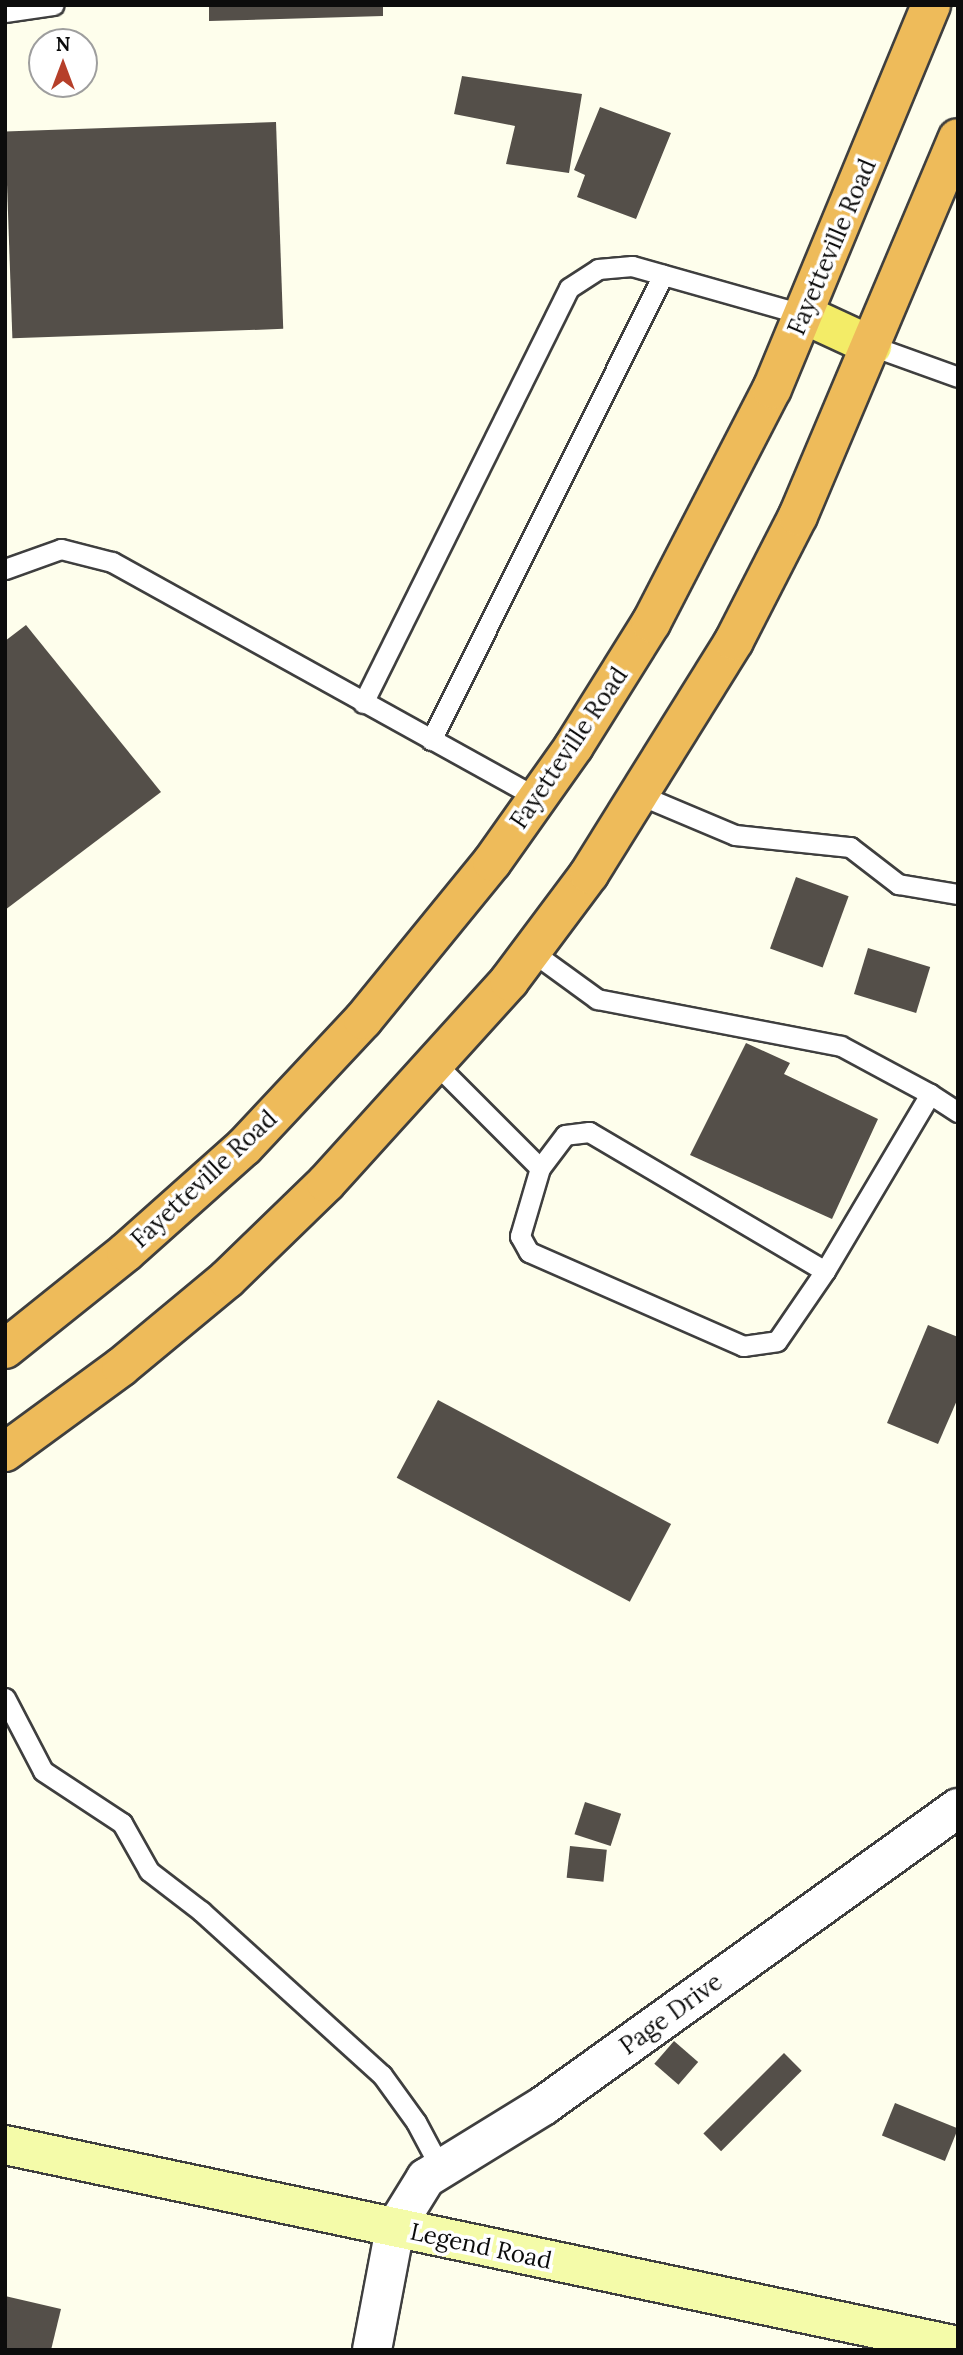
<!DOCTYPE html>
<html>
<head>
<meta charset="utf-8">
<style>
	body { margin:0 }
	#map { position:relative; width:963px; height:2355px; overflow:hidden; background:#fefeec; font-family:Lora,serif }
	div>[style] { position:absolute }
	.building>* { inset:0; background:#544f49; transform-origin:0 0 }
	.roads { filter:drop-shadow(2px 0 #3f3f3f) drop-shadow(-2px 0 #3f3f3f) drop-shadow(0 2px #3f3f3f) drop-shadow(0 -2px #3f3f3f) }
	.lane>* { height:19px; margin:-9.5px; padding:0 9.5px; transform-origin:9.5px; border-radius:9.5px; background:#fff }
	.street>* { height:38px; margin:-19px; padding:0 19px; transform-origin:19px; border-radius:19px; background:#fff }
	.secondary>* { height:38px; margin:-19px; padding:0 19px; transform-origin:19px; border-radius:19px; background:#f4fba9 }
	.primary>* { height:38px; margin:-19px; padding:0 19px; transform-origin:19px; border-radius:19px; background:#f3ec67 }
	.highway>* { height:38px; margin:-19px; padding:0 19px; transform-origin:19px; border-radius:19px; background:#eebb5a }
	span { translate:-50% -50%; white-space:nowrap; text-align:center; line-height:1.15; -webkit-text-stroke:7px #fff; paint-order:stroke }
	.street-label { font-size:24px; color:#0c0c0c }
	.frame { position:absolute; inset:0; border:7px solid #0c0c0c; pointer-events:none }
	.north { position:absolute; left:28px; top:28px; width:70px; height:70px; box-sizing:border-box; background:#fff; border:2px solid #9e9e9e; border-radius:50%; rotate:0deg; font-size:19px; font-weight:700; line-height:28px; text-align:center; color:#0c0c0c }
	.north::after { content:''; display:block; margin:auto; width:24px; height:32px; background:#b63f2a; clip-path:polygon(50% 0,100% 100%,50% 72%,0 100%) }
</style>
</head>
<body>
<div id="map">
	<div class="building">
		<i style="clip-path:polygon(209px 5px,383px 5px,383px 16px,209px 21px)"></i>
		<i style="clip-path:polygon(462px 76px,582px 94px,569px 173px,506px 164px,515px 126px,454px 114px)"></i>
		<i style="clip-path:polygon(600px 107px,671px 133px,636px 219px,577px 197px,585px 175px,574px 170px)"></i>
		<i style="left:276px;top:122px;width:207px;height:271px;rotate:88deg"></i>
		<i style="clip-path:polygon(26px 625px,161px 792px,5px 910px,5px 641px)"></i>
		<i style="left:796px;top:877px;width:56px;height:76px;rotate:20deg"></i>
		<i style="left:868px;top:948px;width:65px;height:48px;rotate:17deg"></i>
		<i style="clip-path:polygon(746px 1043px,790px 1063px,784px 1074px,878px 1119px,832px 1219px,690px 1155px)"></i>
		<i style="clip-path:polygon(928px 1325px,958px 1337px,958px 1398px,938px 1444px,887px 1423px)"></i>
		<i style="left:438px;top:1400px;width:264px;height:88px;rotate:28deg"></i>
		<i style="left:585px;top:1802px;width:38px;height:34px;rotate:18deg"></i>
		<i style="left:570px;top:1846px;width:37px;height:32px;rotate:6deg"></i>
		<i style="left:674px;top:2041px;width:32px;height:30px;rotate:41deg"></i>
		<i style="left:784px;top:2053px;width:25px;height:114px;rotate:45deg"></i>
		<i style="left:895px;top:2103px;width:68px;height:35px;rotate:22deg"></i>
		<i style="clip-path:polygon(5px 2296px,61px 2309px,51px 2350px,5px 2350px)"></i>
	</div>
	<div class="roads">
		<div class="lane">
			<i style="left:5px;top:12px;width:49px;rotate:-8.3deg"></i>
			<i style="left:872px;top:346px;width:91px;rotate:19.8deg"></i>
			<i style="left:5px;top:569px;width:59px;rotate:-19.7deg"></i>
			<i style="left:61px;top:549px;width:53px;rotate:14.3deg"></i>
			<i style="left:112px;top:562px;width:486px;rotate:29deg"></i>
			<i style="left:363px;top:703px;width:463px;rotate:-63.6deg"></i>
			<i style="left:569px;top:288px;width:35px;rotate:-33deg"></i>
			<i style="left:598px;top:269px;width:34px;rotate:-5deg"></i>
			<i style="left:632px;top:266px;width:180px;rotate:15.8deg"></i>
			<i style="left:431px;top:740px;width:520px;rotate:-63.48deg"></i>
			<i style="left:640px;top:795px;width:103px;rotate:22.8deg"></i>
			<i style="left:735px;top:835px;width:116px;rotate:6deg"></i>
			<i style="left:850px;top:847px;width:61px;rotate:37.6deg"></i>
			<i style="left:898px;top:884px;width:61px;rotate:9.5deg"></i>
			<i style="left:531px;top:951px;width:82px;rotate:36deg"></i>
			<i style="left:597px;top:999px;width:248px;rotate:10.9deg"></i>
			<i style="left:841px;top:1046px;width:101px;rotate:28.3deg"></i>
			<i style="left:436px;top:1064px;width:147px;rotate:45deg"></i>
			<i style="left:540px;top:1168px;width:71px;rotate:106.4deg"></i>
			<i style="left:520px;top:1236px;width:18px;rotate:61deg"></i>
			<i style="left:529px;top:1252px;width:234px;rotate:23.7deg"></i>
			<i style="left:743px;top:1346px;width:34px;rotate:-8deg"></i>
			<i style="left:777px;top:1341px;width:85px;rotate:-55.6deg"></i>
			<i style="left:825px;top:1271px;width:274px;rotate:-149.5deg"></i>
			<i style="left:589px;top:1132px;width:24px;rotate:173deg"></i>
			<i style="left:565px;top:1135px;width:41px;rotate:127.1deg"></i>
			<i style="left:825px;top:1271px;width:206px;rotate:-59.3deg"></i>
			<i style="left:930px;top:1094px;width:33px;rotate:33deg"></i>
			<i style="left:5px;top:1698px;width:82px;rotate:62.5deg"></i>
			<i style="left:43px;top:1771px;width:95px;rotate:33.4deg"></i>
			<i style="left:122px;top:1823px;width:55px;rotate:60.6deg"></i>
			<i style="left:149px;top:1871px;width:66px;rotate:37.6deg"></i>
			<i style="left:201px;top:1911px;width:244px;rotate:42.2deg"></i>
			<i style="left:382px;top:2075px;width:58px;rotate:54.1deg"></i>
			<i style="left:416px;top:2122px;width:53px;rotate:62deg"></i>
		</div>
		<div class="street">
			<i style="left:372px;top:2350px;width:124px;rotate:-79.3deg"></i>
			<i style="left:395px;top:2228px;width:59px;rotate:-58.2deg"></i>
			<i style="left:426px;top:2178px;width:137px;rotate:-31.6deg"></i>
			<i style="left:543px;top:2106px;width:511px;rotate:-35.68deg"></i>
		</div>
		<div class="secondary">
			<i style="left:5px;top:2145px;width:974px;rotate:11.91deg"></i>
		</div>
		<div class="primary">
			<i style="left:805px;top:315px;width:74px;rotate:24.8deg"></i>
		</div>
		<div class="highway">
			<i style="left:5px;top:1349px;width:155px;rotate:-38.7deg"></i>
			<i style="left:126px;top:1252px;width:158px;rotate:-41.7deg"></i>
			<i style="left:244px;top:1147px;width:174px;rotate:-46.9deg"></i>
			<i style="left:363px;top:1020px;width:204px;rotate:-50.8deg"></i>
			<i style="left:492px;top:862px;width:142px;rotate:-54.7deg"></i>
			<i style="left:574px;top:746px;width:145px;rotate:-58deg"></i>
			<i style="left:651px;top:623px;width:263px;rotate:-62.7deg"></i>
			<i style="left:772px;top:389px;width:416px;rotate:-67.5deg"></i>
			<i style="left:5px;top:1452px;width:144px;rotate:-36.2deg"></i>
			<i style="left:121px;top:1367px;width:138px;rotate:-39.7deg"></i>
			<i style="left:227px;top:1279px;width:138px;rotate:-44.1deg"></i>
			<i style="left:326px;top:1183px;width:273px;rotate:-47.8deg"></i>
			<i style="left:509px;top:981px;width:134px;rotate:-53.2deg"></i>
			<i style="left:589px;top:874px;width:274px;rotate:-58.1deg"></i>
			<i style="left:734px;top:641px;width:140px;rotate:-62.9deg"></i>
			<i style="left:798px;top:516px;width:410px;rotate:-67.1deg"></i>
		</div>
	</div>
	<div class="street-label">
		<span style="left:832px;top:247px;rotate:-67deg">Fayetteville Road</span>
		<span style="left:569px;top:748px;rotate:-56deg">Fayetteville Road</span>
		<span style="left:204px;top:1179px;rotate:-43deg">Fayetteville Road</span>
		<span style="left:671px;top:2014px;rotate:-36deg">Page Drive</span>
		<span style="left:481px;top:2246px;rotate:12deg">Legend Road</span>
	</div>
	<div class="frame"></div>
	<div class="north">N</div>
</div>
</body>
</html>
